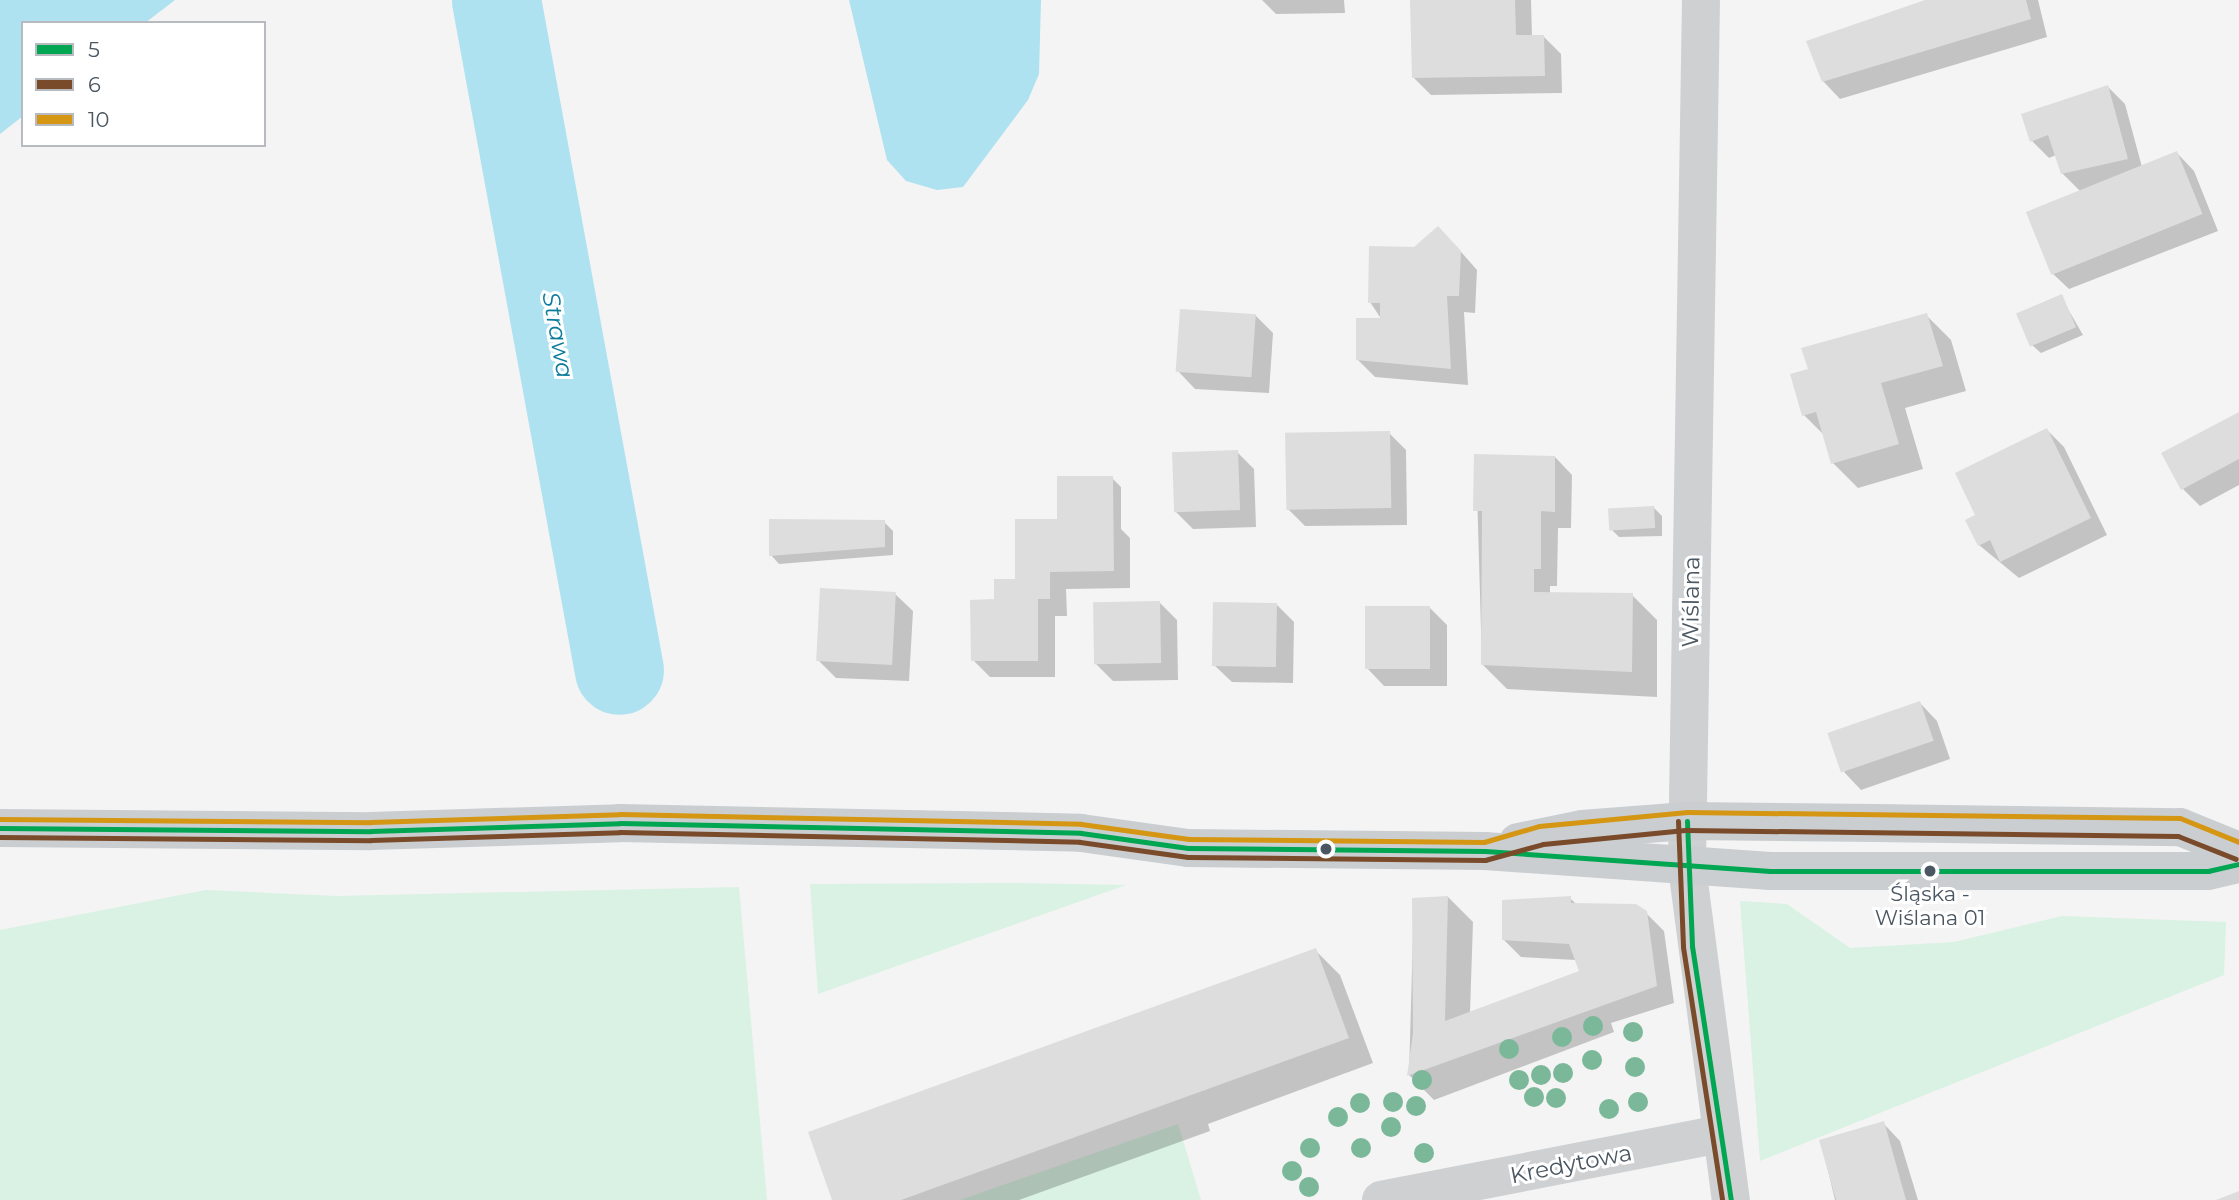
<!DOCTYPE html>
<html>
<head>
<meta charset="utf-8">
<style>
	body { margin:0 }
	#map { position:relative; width:2239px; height:1200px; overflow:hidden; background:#f4f4f4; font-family:Montserrat,sans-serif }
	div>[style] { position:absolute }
	.green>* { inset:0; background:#d9f2e3 }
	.water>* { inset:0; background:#aee2f0 }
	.shadow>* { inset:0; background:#0003 }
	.river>* { height:89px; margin:-44.5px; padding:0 44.5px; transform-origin:44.5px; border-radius:44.5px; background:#aee2f0 }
	.building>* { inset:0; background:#ddddde; transform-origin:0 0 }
	.minor>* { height:38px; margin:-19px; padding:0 19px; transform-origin:19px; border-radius:19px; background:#ced0d2 }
	.primary>* { height:38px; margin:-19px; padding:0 19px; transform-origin:19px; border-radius:19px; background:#caced1 }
	.bus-1>* { height:5px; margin:-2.5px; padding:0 2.5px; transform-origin:2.5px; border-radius:2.5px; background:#00a651 }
	.bus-2>* { height:5px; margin:-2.5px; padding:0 2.5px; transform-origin:2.5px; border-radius:2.5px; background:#7a4b2a }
	.bus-3>* { height:5px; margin:-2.5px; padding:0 2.5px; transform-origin:2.5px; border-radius:2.5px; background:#d49613 }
	.trees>* { width:20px; height:20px; margin:-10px; border-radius:50%; background:#7ab899 }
	.dots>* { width:19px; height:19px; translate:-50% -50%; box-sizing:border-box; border:4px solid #fff; border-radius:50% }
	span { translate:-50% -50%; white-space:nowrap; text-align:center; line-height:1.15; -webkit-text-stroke:6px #fff; paint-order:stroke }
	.bus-label { font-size:21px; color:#4a5661 }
	.street-label { font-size:23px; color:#4a5661 }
	.water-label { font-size:24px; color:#0c7c9b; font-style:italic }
	.legend { position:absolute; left:21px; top:21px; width:245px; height:126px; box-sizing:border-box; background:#fff; border:2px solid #b7bbc0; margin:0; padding:9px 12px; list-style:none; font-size:21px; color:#4a5661 }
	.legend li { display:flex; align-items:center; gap:14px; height:35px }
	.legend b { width:35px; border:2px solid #b7bbc0 }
</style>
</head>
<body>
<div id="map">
	<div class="green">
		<i style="clip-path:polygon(1009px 883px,1126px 885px,818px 994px,810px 884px)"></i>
		<i style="clip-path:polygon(739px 887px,767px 1200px,0 1200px,0 930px,206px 890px,336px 896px)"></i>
		<i style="clip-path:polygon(1740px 901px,1787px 904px,1850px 948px,1954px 942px,2062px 916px,2226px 922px,2224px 975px,1760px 1161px)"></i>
		<i style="clip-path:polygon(1178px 1124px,1201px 1200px,960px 1200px)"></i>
	</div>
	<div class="water">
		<i style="clip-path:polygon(0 0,175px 0,145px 23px,23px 23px,23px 116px,0 134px)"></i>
		<i style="clip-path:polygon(849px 0,1041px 0,1039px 74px,1028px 100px,963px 187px,937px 190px,906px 181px,887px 160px)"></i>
		<i style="clip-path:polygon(589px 518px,621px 538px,647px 668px,596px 676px,564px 551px)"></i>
	</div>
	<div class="shadow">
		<i style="clip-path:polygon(1262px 0,1344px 0,1345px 13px,1276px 14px)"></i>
		<i style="clip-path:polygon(1412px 0,1531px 0,1532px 37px,1544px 37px,1561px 54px,1562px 93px,1431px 95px,1413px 77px)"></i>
		<i style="clip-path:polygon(1930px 0,2038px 0,2047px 37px,1840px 99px,1823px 81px)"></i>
		<i style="clip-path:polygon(2108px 87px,2125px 104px,2142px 167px,2177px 153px,2194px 171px,2218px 231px,2069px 289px,2051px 272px,2080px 191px,2062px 173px,2056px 155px,2049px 158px,2032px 141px)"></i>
		<i style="clip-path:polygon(1455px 245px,1477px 270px,1475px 313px,1464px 312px,1468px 385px,1375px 377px,1358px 360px,1382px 320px,1370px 302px,1415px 249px)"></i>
		<i style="clip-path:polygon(2061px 297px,2083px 335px,2041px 353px,2032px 345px)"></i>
		<i style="clip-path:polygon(1255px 315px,1273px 333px,1269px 393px,1195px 389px,1178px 371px)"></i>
		<i style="clip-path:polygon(1926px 315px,1951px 340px,1966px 391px,1905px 408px,1923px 469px,1858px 488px,1833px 463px,1825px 436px,1804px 415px,1810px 370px)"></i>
		<i style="clip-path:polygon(2239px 414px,2239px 485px,2200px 506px,2183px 489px)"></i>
		<i style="clip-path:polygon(2047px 430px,2064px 447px,2107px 535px,2019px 578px,1979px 545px,1977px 515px)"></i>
		<i style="clip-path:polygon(1389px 433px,1406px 450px,1407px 525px,1305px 526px,1288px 509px)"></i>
		<i style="clip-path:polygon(1237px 452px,1254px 469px,1256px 527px,1193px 529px,1175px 511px)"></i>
		<i style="clip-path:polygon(1476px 456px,1555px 457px,1572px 475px,1571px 528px,1558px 528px,1557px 586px,1550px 586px,1550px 594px,1632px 595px,1657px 620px,1657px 697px,1507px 689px,1482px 664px)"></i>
		<i style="clip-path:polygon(1112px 478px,1121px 487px,1121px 529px,1130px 538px,1130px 588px,1066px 589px,1067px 616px,1055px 616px,1055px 677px,990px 677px,973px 660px,995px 601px,1017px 581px,1059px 520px)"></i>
		<i style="clip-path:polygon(1654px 508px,1662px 516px,1662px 536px,1619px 537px,1610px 528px)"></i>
		<i style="clip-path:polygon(884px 522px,893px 531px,893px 555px,779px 564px,771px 555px)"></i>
		<i style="clip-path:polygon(895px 594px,913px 611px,909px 681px,836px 678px,818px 660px)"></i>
		<i style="clip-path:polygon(1160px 603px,1177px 620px,1178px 680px,1113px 681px,1096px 664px)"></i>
		<i style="clip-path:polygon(1277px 605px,1294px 622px,1293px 683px,1232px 682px,1214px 665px)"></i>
		<i style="clip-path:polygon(1430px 608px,1447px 625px,1447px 686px,1384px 686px,1367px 668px)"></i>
		<i style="clip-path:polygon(1920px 703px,1937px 721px,1950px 759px,1861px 790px,1844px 772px)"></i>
		<i style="clip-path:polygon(1448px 897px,1473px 922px,1470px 1013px,1580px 972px,1576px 960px,1521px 957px,1504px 940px,1570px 898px,1577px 905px,1646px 913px,1664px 931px,1674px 1003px,1611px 1023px,1614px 1032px,1434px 1100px,1409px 1075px,1414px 899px)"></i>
		<i style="clip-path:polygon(1315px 950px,1340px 975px,1373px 1063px,1208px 1124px,1210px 1131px,1019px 1200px,834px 1200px)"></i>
		<i style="clip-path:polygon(1883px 1123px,1900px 1141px,1918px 1200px,1835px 1200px,1821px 1141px)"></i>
	</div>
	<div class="river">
		<i style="left:496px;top:0;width:681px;rotate:79.6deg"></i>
	</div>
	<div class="building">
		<i style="clip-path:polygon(1410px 0,1515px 0,1516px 35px,1544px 35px,1545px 76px,1412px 78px)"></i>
		<i style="clip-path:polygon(1925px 0,2026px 0,2031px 19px,1822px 82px,1806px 41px)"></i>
		<i style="clip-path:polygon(2108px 85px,2128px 159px,2061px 174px,2048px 135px,2030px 142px,2021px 114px)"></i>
		<i style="left:2177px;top:151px;width:68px;height:163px;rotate:68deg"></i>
		<i style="clip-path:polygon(1438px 226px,1461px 251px,1459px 296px,1447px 296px,1451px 369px,1356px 360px,1356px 318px,1380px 318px,1380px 303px,1368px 303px,1369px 246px,1414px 247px)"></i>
		<i style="left:2062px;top:294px;width:36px;height:50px;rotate:67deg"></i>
		<i style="left:1180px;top:309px;width:76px;height:63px;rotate:4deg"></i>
		<i style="clip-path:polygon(1927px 313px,1943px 366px,1881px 383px,1899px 444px,1831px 464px,1816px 412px,1802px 416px,1790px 374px,1808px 369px,1801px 348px)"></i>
		<i style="clip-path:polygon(2239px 412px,2239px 459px,2181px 490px,2161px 453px)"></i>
		<i style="clip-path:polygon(2047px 428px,2091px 518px,2000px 562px,1990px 540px,1978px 546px,1965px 520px,1975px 515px,1955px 473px)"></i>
		<i style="left:1390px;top:431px;width:77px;height:105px;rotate:89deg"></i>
		<i style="left:1238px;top:450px;width:60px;height:66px;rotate:88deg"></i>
		<i style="clip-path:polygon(1474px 454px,1555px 456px,1555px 512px,1541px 511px,1541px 569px,1534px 569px,1534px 592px,1633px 593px,1632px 672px,1481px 665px,1482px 511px,1473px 511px)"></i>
		<i style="clip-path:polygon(1057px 476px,1113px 476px,1114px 571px,1050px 572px,1050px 599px,1038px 599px,1038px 661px,971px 661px,970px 600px,994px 599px,994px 579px,1015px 579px,1015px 519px,1057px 519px)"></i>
		<i style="left:1654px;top:506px;width:22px;height:46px;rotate:87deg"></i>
		<i style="clip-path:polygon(769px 519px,885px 520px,885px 547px,769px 556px)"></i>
		<i style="left:820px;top:588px;width:76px;height:73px;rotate:3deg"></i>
		<i style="left:1160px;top:601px;width:62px;height:67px;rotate:89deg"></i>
		<i style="left:1213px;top:602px;width:64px;height:64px;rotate:1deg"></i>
		<i style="left:1365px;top:606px;width:65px;height:63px"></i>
		<i style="left:1920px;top:701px;width:42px;height:98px;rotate:71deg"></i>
		<i style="clip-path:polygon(1448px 896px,1445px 1021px,1579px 971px,1569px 944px,1502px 940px,1502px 900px,1571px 896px,1571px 903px,1636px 904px,1647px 911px,1657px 986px,1407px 1076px,1413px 1033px,1412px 898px)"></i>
		<i style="clip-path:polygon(1316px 948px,1349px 1038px,901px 1200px,832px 1200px,808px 1132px)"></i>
		<i style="clip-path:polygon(1884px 1121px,1906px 1200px,1836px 1200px,1819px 1140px)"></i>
		<i style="clip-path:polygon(2239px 1191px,2239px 1200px,2216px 1200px)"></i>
	</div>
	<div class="minor">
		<i style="left:1701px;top:0;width:867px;rotate:90.93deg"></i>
		<i style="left:1687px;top:867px;width:336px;rotate:82.5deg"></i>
		<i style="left:1381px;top:1200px;width:345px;rotate:-11deg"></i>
	</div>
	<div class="primary">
		<i style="left:0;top:828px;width:371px;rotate:0.5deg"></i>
		<i style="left:371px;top:831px;width:249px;rotate:-1.8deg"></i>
		<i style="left:620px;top:823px;width:461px;rotate:1.2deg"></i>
		<i style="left:1081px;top:833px;width:108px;rotate:8deg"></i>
		<i style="left:1188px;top:848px;width:297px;rotate:0.6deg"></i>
		<i style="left:1485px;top:851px;width:286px;rotate:4deg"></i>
		<i style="left:1770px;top:871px;width:438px"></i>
		<i style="left:2208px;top:871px;width:32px;rotate:-13deg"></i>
		<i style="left:1518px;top:842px;width:65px;rotate:-11.5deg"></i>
		<i style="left:1582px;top:829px;width:105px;rotate:-4.4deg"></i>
		<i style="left:1687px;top:821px;width:188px;rotate:0.6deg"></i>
		<i style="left:1875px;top:823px;width:305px;rotate:0.8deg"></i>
		<i style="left:2180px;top:827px;width:64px;rotate:22.1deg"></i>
	</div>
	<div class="bus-1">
		<i style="left:1687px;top:821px;width:125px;rotate:87.7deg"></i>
		<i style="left:1692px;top:946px;width:257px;rotate:81.3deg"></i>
		<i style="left:0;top:828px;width:371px;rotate:0.5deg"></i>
		<i style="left:371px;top:831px;width:249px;rotate:-1.8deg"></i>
		<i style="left:620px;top:823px;width:461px;rotate:1.2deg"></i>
		<i style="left:1081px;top:833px;width:108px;rotate:8deg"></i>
		<i style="left:1188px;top:848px;width:297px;rotate:0.6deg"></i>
		<i style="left:1485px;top:851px;width:286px;rotate:4deg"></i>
		<i style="left:1770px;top:871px;width:438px"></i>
		<i style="left:2208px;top:871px;width:32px;rotate:-13deg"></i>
	</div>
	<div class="bus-2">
		<i style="left:1678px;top:821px;width:126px;rotate:87.7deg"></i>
		<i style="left:1683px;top:947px;width:256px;rotate:81.2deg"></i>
		<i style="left:0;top:837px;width:371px;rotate:0.5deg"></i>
		<i style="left:371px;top:840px;width:249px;rotate:-1.8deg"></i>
		<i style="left:620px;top:832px;width:460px;rotate:1.2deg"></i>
		<i style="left:1080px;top:842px;width:109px;rotate:7.9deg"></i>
		<i style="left:1188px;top:857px;width:297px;rotate:0.6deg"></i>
		<i style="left:1485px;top:860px;width:60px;rotate:-15.4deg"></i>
		<i style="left:1543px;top:844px;width:145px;rotate:-5.6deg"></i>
		<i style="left:1687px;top:830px;width:491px;rotate:0.7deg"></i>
		<i style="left:2178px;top:836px;width:62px;rotate:21.6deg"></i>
	</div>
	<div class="bus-3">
		<i style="left:0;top:819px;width:371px;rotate:0.5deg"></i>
		<i style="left:371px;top:822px;width:249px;rotate:-1.8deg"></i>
		<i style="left:620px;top:814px;width:461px;rotate:1.2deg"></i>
		<i style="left:1081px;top:824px;width:109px;rotate:7.9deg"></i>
		<i style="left:1189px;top:839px;width:295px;rotate:0.6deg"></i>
		<i style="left:1484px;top:842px;width:57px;rotate:-16.2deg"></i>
		<i style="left:1539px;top:826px;width:149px;rotate:-5.4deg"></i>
		<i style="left:1687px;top:812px;width:493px;rotate:0.7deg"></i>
		<i style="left:2180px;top:818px;width:64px;rotate:22.1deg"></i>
	</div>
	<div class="trees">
		<i style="left:1593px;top:1026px"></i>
		<i style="left:1633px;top:1032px"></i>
		<i style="left:1562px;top:1037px"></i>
		<i style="left:1509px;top:1049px"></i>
		<i style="left:1592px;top:1060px"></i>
		<i style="left:1635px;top:1067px"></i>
		<i style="left:1563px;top:1073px"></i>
		<i style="left:1541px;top:1075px"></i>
		<i style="left:1422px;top:1080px"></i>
		<i style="left:1519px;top:1080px"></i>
		<i style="left:1534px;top:1097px"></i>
		<i style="left:1556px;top:1098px"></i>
		<i style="left:1393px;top:1102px"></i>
		<i style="left:1638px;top:1102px"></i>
		<i style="left:1360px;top:1103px"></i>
		<i style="left:1416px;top:1106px"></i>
		<i style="left:1609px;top:1109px"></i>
		<i style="left:1338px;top:1117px"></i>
		<i style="left:1391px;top:1127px"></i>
		<i style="left:1310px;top:1148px"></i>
		<i style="left:1361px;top:1148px"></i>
		<i style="left:1424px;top:1153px"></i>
		<i style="left:1292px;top:1171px"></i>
		<i style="left:1309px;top:1187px"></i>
	</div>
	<div class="dots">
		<i style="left:1326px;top:849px;background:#4a5661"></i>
		<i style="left:1930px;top:871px;background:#4a5661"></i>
	</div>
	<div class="bus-label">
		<span style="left:1930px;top:906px">Śląska -<br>Wiślana 01</span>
	</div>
	<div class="street-label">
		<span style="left:1691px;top:602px;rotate:-89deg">Wiślana</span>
		<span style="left:1571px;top:1164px;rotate:-11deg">Kredytowa</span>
	</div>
	<div class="water-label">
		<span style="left:558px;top:335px;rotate:80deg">Strawa</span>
	</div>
	<ul class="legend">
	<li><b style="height:9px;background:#00a651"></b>5</li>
	<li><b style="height:9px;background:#7a4b2a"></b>6</li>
	<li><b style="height:9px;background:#d49613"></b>10</li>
	</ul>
</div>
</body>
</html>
